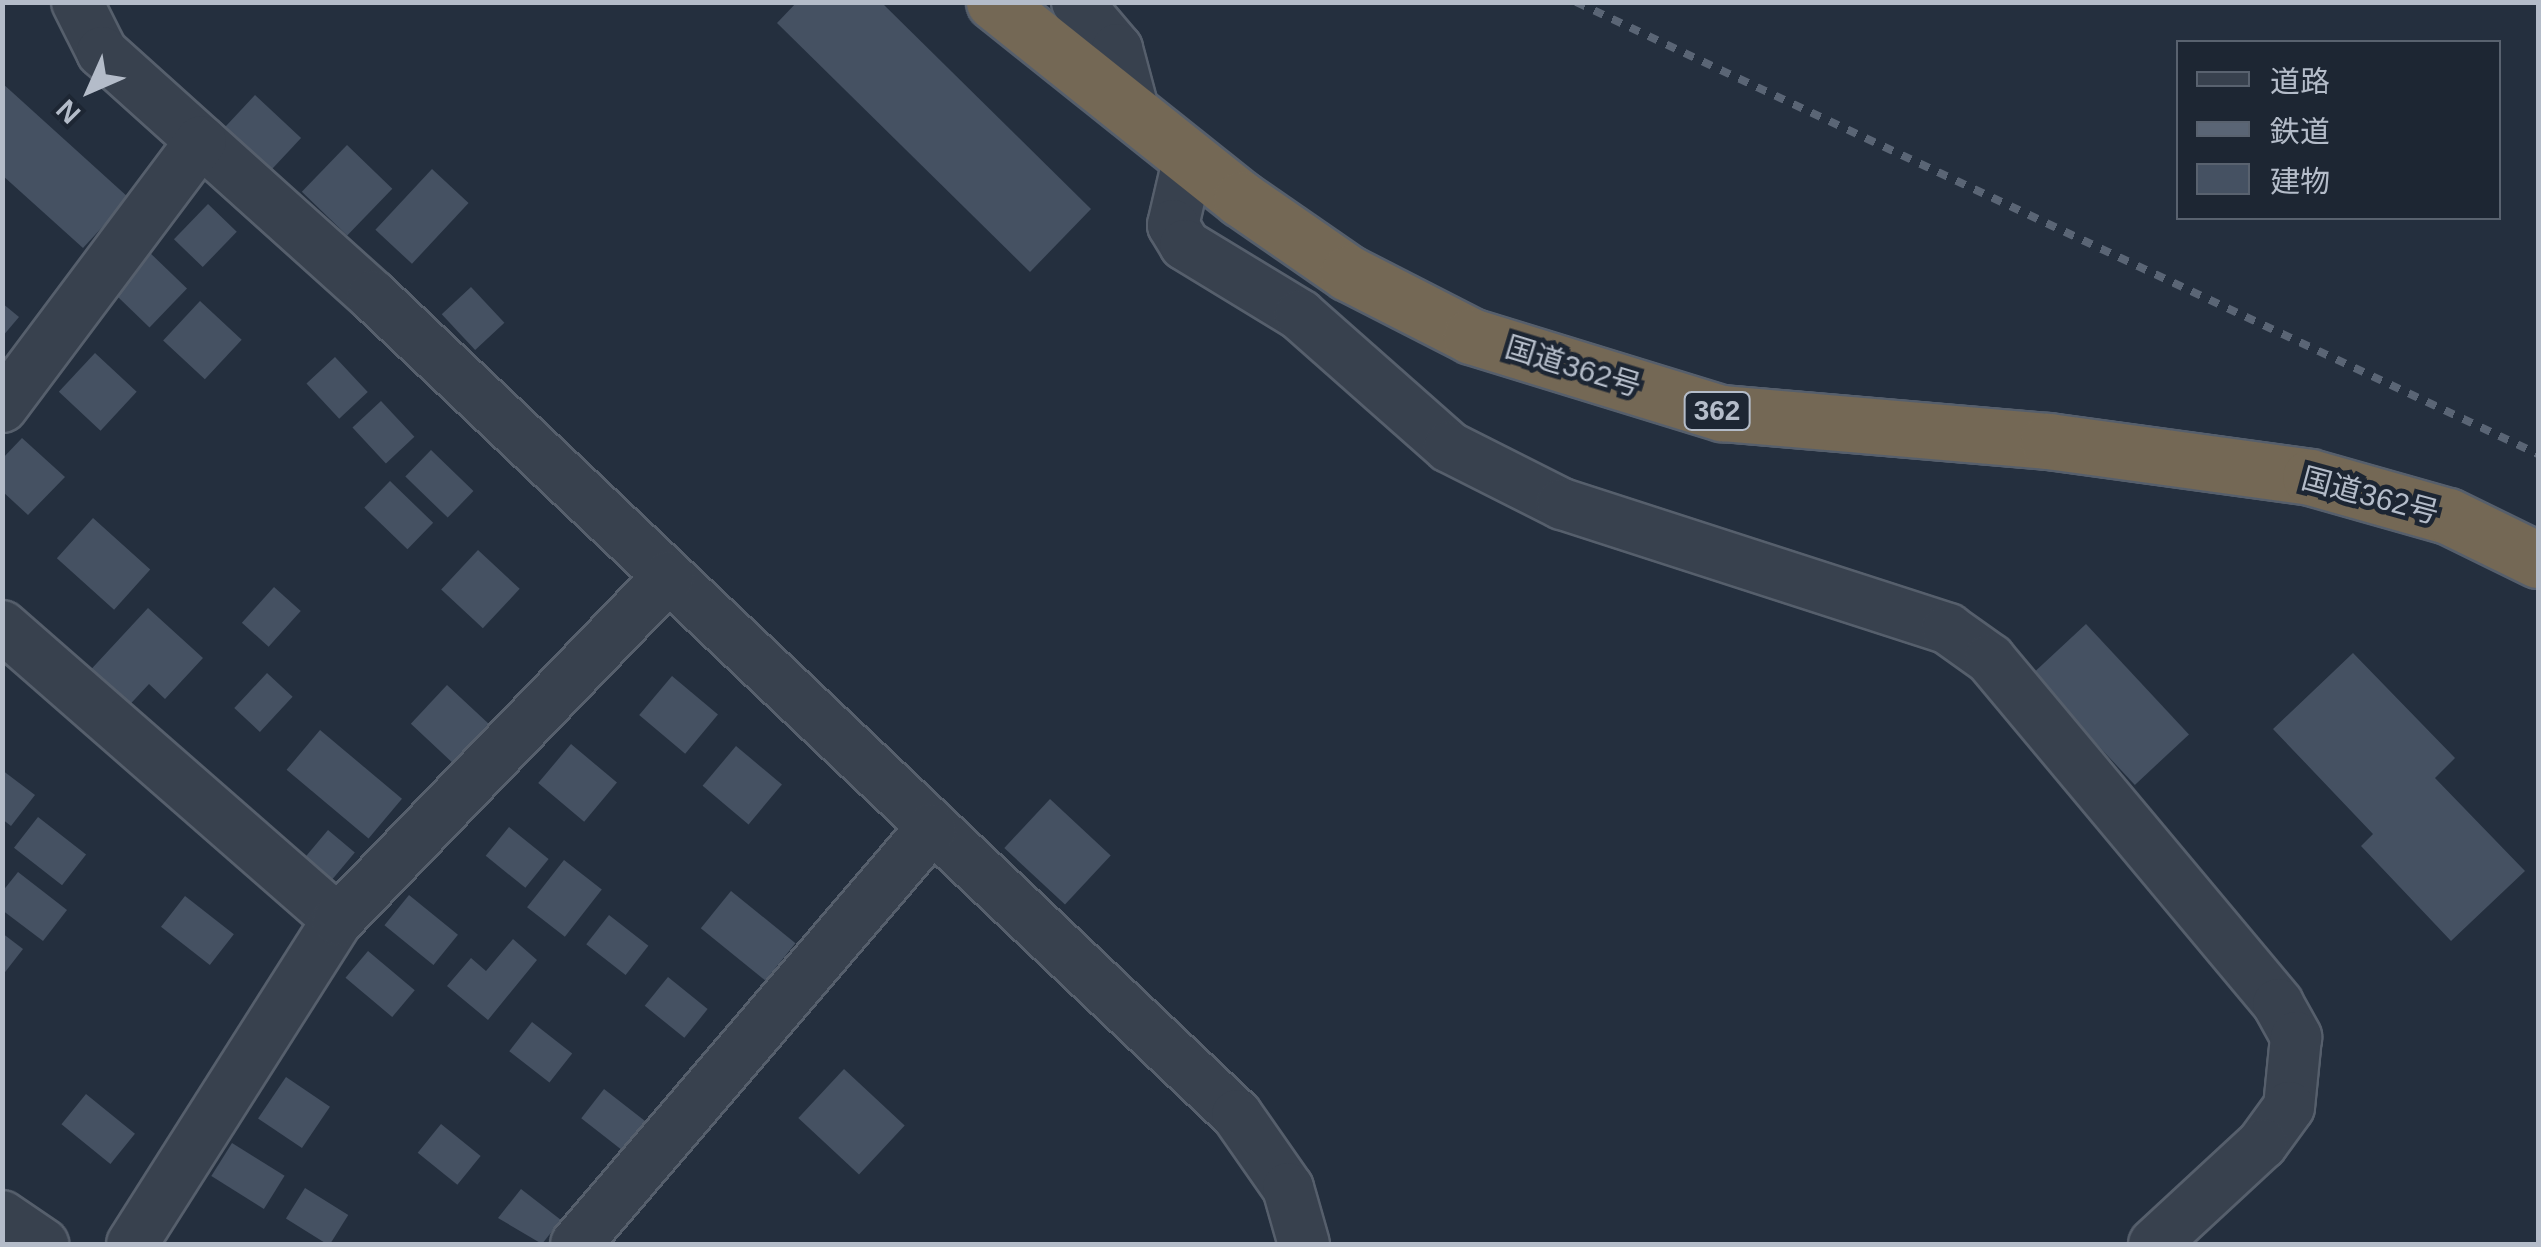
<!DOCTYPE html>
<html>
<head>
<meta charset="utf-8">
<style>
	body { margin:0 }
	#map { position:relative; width:2541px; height:1247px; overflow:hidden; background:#242f3e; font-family:Helvetica,"Noto Sans JP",sans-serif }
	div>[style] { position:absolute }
	.building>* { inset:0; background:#455162; transform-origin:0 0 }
	.roads { filter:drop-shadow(2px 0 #565f6c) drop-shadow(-2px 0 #565f6c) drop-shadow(0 2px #565f6c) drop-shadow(0 -2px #565f6c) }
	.street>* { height:50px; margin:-25px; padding:0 25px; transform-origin:25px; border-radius:25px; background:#38414e }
	.highway>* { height:55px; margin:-27.5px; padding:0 27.5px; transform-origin:27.5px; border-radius:27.5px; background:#746855 }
	.rail>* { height:8px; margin-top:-4px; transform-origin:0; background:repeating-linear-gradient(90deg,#5a6575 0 10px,transparent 0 20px) }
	span { translate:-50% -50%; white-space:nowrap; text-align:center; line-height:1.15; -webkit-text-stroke:9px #1d2633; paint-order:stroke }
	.shield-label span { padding:2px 8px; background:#1d2633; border:2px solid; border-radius:8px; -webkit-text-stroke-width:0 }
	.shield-label { font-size:28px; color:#b4bcc9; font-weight:700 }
	.street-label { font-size:30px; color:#b4bcc9 }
	.frame { position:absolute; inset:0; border:5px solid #b4bcc9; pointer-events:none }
	.legend { position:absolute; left:2176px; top:40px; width:325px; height:180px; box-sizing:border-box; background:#1d2633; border:2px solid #59626f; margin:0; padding:12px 18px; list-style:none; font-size:30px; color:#b4bcc9 }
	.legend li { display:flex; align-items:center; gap:20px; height:50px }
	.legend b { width:50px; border:2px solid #59626f }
	.north { position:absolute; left:40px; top:40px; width:100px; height:100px; -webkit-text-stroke:8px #1d2633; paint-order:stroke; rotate:225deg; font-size:28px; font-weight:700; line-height:40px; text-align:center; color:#b4bcc9 }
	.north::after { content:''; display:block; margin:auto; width:35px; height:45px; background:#b4bcc9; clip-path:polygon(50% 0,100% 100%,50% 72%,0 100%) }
</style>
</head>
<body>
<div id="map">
	<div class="building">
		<i style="clip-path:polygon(797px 2px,881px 2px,1091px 209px,1030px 272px,777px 23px)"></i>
		<i style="clip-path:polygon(2px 83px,129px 198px,83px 248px,2px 175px)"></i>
		<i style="left:255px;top:95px;width:63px;height:49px;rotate:43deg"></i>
		<i style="left:347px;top:145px;width:63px;height:65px;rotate:44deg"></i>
		<i style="left:432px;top:169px;width:50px;height:83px;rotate:43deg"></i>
		<i style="left:208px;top:204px;width:40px;height:49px;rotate:44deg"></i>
		<i style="left:146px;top:249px;width:57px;height:54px;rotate:44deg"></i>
		<i style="left:471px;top:287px;width:49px;height:40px;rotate:47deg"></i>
		<i style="left:200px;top:301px;width:57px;height:54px;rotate:43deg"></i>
		<i style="clip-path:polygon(2px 303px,19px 317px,2px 337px)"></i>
		<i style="left:95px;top:353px;width:57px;height:53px;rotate:43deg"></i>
		<i style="left:335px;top:357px;width:48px;height:39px;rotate:47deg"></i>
		<i style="left:381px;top:401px;width:49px;height:39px;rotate:47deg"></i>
		<i style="clip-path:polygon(22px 438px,65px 477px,28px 515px,2px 491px,2px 459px)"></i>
		<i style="left:431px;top:450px;width:59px;height:37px;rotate:44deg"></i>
		<i style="left:390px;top:481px;width:60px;height:37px;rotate:44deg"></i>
		<i style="left:93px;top:518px;width:77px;height:54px;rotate:42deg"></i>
		<i style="left:478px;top:550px;width:57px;height:54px;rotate:43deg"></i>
		<i style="left:274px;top:587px;width:36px;height:48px;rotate:42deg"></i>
		<i style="clip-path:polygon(148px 608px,203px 658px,165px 699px,149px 684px,122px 713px,84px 677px)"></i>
		<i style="left:2086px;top:624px;width:151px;height:74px;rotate:47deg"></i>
		<i style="clip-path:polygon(2353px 653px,2455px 758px,2435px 778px,2525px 871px,2451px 941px,2361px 846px,2373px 834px,2273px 729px)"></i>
		<i style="left:267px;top:673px;width:35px;height:48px;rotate:43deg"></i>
		<i style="left:672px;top:676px;width:60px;height:51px;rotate:40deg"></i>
		<i style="left:447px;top:685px;width:57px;height:53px;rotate:43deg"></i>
		<i style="left:320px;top:730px;width:107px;height:52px;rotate:40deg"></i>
		<i style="left:571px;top:744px;width:60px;height:51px;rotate:40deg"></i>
		<i style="left:736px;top:746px;width:60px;height:52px;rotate:40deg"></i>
		<i style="clip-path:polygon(2px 770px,35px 795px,11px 826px,2px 819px)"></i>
		<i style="left:1050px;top:799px;width:83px;height:67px;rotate:43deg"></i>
		<i style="left:38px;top:817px;width:61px;height:39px;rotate:38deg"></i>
		<i style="left:509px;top:827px;width:51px;height:37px;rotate:39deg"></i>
		<i style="left:328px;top:830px;width:35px;height:48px;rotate:40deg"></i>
		<i style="left:564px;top:860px;width:48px;height:60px;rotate:38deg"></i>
		<i style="clip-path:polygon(18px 872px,67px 910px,43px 941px,2px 910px,2px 892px)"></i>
		<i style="left:731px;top:891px;width:83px;height:48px;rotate:39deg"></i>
		<i style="left:409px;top:895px;width:63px;height:39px;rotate:39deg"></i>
		<i style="left:185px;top:896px;width:62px;height:39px;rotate:38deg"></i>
		<i style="left:609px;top:915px;width:50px;height:37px;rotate:38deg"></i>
		<i style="clip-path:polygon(2px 933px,23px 949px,2px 976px)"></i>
		<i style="clip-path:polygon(513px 939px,537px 960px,488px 1020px,447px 986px,471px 958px,486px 971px)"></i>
		<i style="left:368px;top:951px;width:61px;height:35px;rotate:40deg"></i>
		<i style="left:668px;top:977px;width:51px;height:37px;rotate:39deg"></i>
		<i style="left:532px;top:1022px;width:51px;height:37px;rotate:38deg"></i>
		<i style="left:844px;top:1069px;width:83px;height:67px;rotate:43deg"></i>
		<i style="left:286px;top:1077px;width:53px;height:50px;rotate:34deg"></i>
		<i style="left:604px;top:1089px;width:52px;height:37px;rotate:38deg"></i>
		<i style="left:86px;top:1094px;width:63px;height:39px;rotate:39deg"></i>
		<i style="left:441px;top:1124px;width:51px;height:37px;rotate:39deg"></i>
		<i style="left:232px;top:1143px;width:62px;height:39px;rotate:32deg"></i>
		<i style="left:305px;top:1188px;width:51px;height:36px;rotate:32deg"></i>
		<i style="clip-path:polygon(521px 1189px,561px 1220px,542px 1244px,498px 1218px)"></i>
	</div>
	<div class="roads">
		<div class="street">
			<i style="left:77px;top:2px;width:56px;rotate:63.4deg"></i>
			<i style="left:102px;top:52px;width:365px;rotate:42deg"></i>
			<i style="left:373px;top:296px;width:1190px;rotate:43.47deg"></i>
			<i style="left:1237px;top:1115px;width:89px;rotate:55.1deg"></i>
			<i style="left:1288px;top:1188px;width:58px;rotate:74.1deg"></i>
			<i style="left:1077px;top:2px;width:62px;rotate:49.6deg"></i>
			<i style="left:1117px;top:49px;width:66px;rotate:75.1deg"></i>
			<i style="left:1189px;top:157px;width:70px;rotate:103.2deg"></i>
			<i style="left:1173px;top:225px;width:23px;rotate:59deg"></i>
			<i style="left:1185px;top:245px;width:135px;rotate:31.3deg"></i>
			<i style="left:1300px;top:315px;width:199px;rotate:41.5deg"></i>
			<i style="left:1449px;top:447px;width:127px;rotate:26.8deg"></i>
			<i style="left:1562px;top:504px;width:406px;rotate:17.9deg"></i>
			<i style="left:1948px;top:629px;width:52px;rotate:35.5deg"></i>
			<i style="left:1990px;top:659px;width:449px;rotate:50.1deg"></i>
			<i style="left:2278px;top:1004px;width:38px;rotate:61deg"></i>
			<i style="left:2296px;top:1037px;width:70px;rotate:95.7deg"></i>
			<i style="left:2289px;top:1107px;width:46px;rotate:126.1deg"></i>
			<i style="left:2262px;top:1144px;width:147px;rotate:137.2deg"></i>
			<i style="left:2px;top:407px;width:332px;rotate:-53.2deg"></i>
			<i style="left:2px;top:626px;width:446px;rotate:41.2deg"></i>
			<i style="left:2px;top:1216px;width:50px;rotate:34.3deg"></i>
			<i style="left:132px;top:1244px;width:384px;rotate:-57.6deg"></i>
			<i style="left:338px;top:920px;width:477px;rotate:-46.1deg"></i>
			<i style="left:576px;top:1244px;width:546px;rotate:-49.46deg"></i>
		</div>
		<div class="highway">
			<i style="left:994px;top:2px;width:316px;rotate:38.6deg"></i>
			<i style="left:1241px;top:199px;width:130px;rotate:34.7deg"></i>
			<i style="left:1348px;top:273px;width:138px;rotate:27.1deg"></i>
			<i style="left:1471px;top:336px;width:263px;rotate:17.1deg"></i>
			<i style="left:1722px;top:413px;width:327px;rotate:4.9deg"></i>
			<i style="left:2048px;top:441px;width:264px;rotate:7.8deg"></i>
			<i style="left:2310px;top:477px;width:143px;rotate:15.8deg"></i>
			<i style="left:2448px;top:516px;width:100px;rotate:26.1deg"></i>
		</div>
	</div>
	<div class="rail">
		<i style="left:1576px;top:2px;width:1063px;rotate:25.17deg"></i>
	</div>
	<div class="shield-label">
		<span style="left:1717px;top:411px">362</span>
	</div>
	<div class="street-label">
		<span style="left:1573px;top:367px;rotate:17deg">国道362号</span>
		<span style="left:2370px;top:496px;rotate:15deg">国道362号</span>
	</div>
	<div class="frame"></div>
	<ul class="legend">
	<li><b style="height:12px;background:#38414e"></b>道路</li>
	<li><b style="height:12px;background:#5a6575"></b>鉄道</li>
	<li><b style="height:28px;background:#455162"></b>建物</li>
	</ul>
	<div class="north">N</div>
</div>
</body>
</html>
